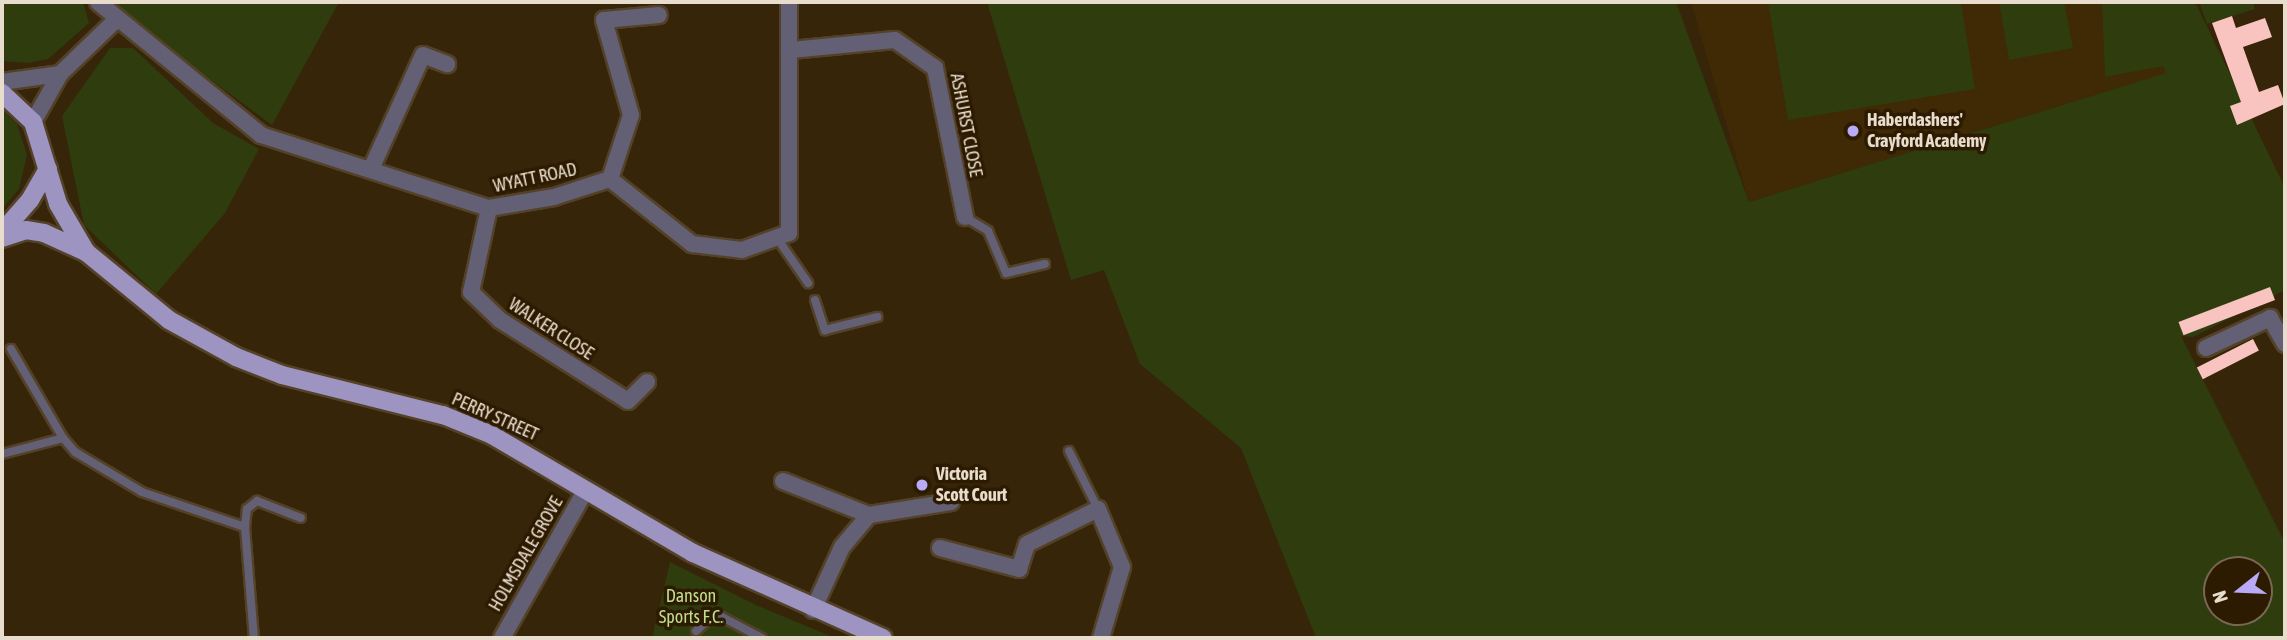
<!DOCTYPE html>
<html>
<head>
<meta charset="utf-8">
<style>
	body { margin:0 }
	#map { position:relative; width:2287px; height:640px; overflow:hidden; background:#372509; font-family:"Asap Condensed",sans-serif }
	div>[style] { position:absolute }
	.built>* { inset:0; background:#402905 }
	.green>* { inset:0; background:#2e3c0e }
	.building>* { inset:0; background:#f9c3bf; transform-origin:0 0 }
	.roads { filter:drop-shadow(2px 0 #534228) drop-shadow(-2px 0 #534228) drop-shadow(0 2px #534228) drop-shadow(0 -2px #534228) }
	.service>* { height:8px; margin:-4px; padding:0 4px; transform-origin:4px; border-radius:4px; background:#635f75 }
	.minor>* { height:16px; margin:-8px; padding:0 8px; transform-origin:8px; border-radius:8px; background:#635f75 }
	.primary>* { height:18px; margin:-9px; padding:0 9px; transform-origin:9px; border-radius:9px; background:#9d94c1 }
	.dots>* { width:19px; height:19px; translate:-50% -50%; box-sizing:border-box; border:4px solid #2d1b01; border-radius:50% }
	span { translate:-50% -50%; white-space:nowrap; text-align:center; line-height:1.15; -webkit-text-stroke:7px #2d1b01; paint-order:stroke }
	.poi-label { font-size:18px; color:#e8dccc; font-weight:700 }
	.left { translate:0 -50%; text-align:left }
	.street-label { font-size:18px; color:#e8dccc }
	.park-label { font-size:18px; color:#c0de8f }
	.frame { position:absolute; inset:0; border:4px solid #e8dccc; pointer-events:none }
	.north { position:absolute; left:2203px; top:556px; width:70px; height:70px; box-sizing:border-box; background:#2d1b01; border:2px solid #786852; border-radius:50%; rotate:252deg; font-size:19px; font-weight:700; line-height:28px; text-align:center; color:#e8dccc }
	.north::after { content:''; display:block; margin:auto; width:24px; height:32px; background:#b9aaf7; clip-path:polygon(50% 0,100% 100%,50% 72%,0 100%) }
</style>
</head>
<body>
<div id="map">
	<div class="built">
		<i style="clip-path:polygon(1691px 2px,2183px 2px,2209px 60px,1749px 202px)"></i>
	</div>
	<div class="green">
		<i style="clip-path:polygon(2px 2px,83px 2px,89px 23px,48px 59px,28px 63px,2px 61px)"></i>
		<i style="clip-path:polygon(114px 2px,339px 2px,272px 125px,125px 16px)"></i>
		<i style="clip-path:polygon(evenodd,987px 2px,1676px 2px,1749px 202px,2166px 73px,2163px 66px,2105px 77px,2102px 2px,2195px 2px,2285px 188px,2285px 290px,2193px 337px,2181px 336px,2285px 543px,2285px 638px,1316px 638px,1241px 448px,1140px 364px,1104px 270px,1071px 280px,987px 2px,2217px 570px,2259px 570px,2259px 612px,2217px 612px,2217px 570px)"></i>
		<i style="clip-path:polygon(1768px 2px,1961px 2px,1975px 89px,1788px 120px)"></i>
		<i style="clip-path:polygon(1999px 2px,2064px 2px,2073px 48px,2009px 60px)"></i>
		<i style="clip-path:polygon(2199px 2px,2253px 2px,2255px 9px,2207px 24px)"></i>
		<i style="clip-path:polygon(110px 48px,133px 48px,213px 123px,259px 149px,225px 213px,156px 294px,84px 225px,62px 116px)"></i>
		<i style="clip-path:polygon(2px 109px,17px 124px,27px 155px,19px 189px,2px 209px)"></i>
		<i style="clip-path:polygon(670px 562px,756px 605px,835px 638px,652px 638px)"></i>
	</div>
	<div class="building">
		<i style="clip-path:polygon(2232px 16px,2236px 28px,2265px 18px,2272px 37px,2243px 47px,2259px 92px,2278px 85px,2285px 104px,2237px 125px,2230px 106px,2241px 102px,2212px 23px)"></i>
		<i style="left:2270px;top:287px;width:14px;height:98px;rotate:69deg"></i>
		<i style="left:2253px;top:339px;width:13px;height:63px;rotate:63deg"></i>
	</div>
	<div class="roads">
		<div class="service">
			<i style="left:965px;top:217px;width:27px;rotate:31deg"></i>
			<i style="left:988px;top:231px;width:46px;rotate:66.8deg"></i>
			<i style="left:1006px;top:273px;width:40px;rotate:-13deg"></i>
			<i style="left:777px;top:238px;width:55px;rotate:55.4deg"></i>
			<i style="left:815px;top:300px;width:32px;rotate:72deg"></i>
			<i style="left:825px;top:330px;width:54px;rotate:-14deg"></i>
			<i style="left:11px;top:349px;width:103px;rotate:59.7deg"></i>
			<i style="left:1069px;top:451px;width:65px;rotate:63.4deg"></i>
			<i style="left:2px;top:454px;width:63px;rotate:-14.7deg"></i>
			<i style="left:63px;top:438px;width:18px;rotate:49deg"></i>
			<i style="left:75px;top:452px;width:78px;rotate:30.8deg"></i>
			<i style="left:142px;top:492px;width:109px;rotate:18.8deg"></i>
			<i style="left:245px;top:527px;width:18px;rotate:-84deg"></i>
			<i style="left:247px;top:509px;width:13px;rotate:-39deg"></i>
			<i style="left:257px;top:501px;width:47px;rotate:21.1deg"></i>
			<i style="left:245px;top:527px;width:111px;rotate:85.4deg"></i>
			<i style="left:696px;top:631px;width:18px;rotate:-43deg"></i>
			<i style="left:709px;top:619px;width:13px;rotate:-9deg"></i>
			<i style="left:722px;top:617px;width:45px;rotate:27.7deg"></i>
		</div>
		<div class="minor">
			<i style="left:98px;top:2px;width:210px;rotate:39.2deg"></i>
			<i style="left:261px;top:135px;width:239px;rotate:17.8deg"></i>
			<i style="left:489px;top:208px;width:66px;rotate:-9.6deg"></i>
			<i style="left:554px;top:197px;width:59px;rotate:-17.8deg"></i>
			<i style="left:610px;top:179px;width:105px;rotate:38.4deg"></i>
			<i style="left:692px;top:244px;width:50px;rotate:6.8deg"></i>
			<i style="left:742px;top:250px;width:50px;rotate:-19.9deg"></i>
			<i style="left:789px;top:233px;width:231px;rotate:-90deg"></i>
			<i style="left:791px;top:50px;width:104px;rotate:-5.5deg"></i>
			<i style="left:895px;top:40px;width:49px;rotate:35deg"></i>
			<i style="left:935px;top:68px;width:152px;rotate:78.6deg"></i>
			<i style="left:2px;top:82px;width:59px;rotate:-7.9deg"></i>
			<i style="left:33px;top:122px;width:55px;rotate:-60.6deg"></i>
			<i style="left:60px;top:74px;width:78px;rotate:-44deg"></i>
			<i style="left:371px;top:169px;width:125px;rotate:-65.5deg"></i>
			<i style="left:423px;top:55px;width:26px;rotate:21deg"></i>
			<i style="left:610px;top:179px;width:67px;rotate:-71.8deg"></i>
			<i style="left:631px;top:115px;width:99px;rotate:-105.9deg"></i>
			<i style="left:604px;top:20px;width:55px;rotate:-5.2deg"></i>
			<i style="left:489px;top:208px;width:86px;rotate:102.1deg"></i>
			<i style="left:471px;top:292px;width:40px;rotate:44deg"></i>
			<i style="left:500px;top:320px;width:151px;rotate:32.3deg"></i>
			<i style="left:628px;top:401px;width:27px;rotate:-45deg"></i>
			<i style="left:2206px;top:348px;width:71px;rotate:-25.1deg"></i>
			<i style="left:2270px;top:318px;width:30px;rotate:60deg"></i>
			<i style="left:783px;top:481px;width:92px;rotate:21.6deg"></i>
			<i style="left:869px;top:515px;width:83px;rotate:-9deg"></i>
			<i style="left:940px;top:548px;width:82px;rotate:14.9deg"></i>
			<i style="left:1019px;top:569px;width:26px;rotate:-72deg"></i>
			<i style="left:1027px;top:544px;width:79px;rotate:-26.2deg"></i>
			<i style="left:1098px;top:509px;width:63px;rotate:67.5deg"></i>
			<i style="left:1122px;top:567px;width:74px;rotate:106.5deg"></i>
			<i style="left:813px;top:610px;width:69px;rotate:-65.3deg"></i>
			<i style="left:842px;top:547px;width:42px;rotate:-49.8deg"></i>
			<i style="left:502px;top:638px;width:169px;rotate:-60.5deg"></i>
		</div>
		<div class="primary">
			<i style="left:2px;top:93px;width:42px;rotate:43.1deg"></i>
			<i style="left:33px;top:122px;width:86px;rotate:73deg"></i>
			<i style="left:58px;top:204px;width:56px;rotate:59.7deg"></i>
			<i style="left:86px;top:252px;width:107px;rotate:39.3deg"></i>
			<i style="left:169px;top:320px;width:77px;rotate:28.9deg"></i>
			<i style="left:236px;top:357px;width:49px;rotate:21.4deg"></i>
			<i style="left:282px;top:375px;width:166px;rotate:14deg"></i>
			<i style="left:443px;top:415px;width:53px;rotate:22.2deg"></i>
			<i style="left:492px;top:435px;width:233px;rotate:30.4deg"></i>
			<i style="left:693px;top:553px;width:208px;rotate:24.1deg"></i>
			<i style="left:2px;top:232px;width:43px;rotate:-48.8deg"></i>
			<i style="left:30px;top:200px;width:36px;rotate:-60deg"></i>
			<i style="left:2px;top:238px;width:25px;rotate:-18deg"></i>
			<i style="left:26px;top:230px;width:18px;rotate:9deg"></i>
			<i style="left:44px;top:233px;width:46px;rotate:24.3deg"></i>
		</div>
	</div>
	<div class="dots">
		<i style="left:1853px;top:131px;background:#b9aaf7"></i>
		<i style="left:922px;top:485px;background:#b9aaf7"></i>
	</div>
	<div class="poi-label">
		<span class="left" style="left:1867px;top:131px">Haberdashers'<br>Crayford Academy</span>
		<span class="left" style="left:936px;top:485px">Victoria<br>Scott Court</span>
	</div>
	<div class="street-label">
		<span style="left:966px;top:125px;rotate:79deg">ASHURST CLOSE</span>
		<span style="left:535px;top:178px;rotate:-12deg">WYATT ROAD</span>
		<span style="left:551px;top:329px;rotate:33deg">WALKER CLOSE</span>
		<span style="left:495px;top:417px;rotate:24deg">PERRY STREET</span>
		<span style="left:526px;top:554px;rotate:-60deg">HOLMSDALE GROVE</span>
	</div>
	<div class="park-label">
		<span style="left:691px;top:607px">Danson<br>Sports F.C.</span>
	</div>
	<div class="frame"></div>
	<div class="north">N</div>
</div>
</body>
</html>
